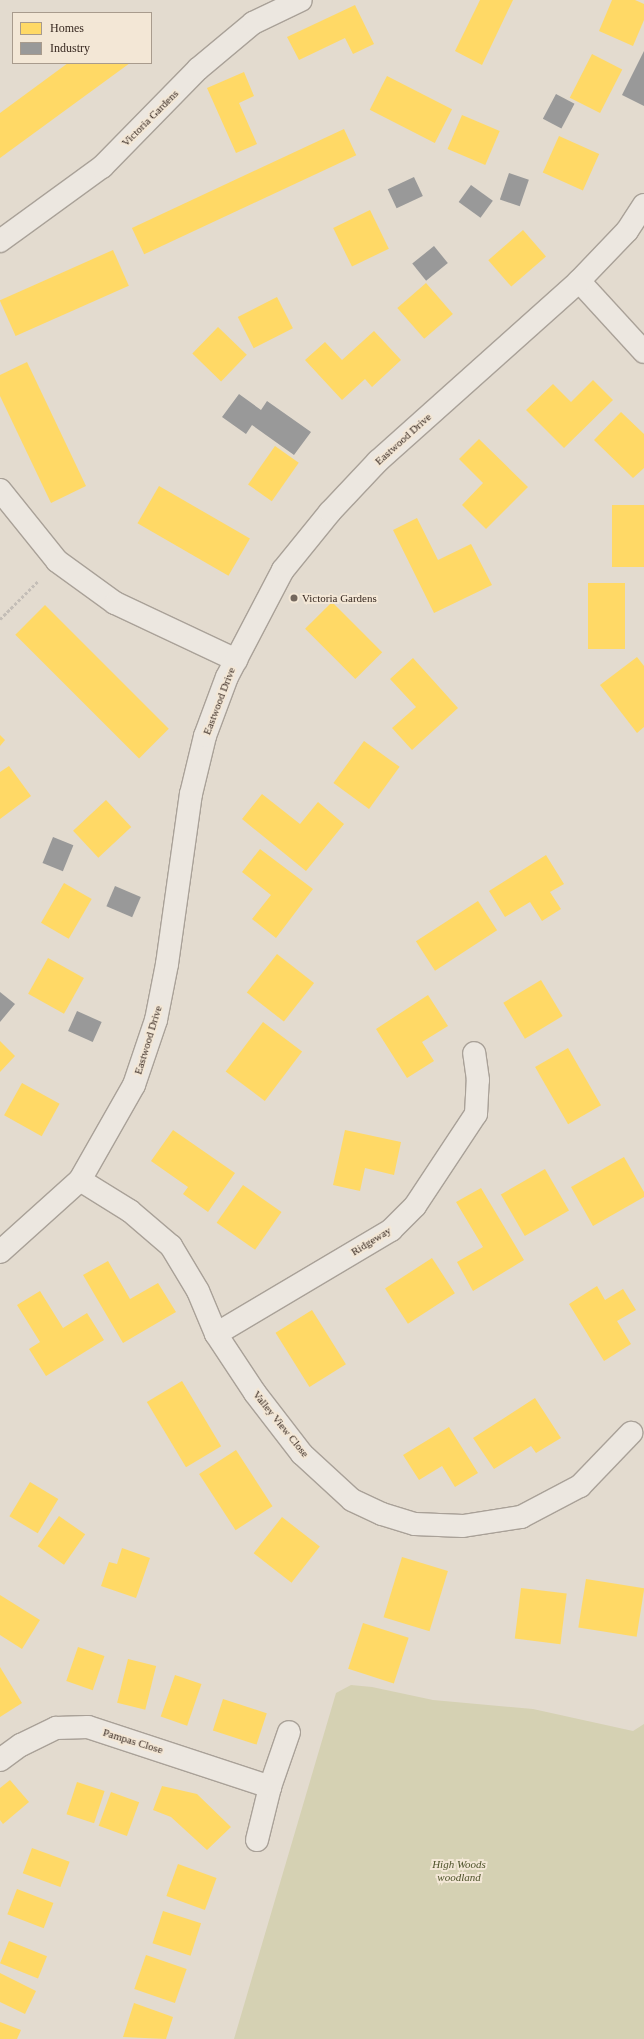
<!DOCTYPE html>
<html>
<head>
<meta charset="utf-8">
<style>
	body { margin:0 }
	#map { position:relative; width:644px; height:2039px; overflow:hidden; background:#e3dbcf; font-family:Georgia,serif }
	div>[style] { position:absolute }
	.green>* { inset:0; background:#d5d1b3 }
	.homes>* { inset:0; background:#ffd966; transform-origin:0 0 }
	.industry>* { inset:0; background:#999; transform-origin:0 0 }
	.path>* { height:2.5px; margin-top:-1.25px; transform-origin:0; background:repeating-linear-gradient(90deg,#c4beb7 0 3px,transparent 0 5px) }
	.roads { filter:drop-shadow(1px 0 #a9a198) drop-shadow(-1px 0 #a9a198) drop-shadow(0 1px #a9a198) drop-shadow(0 -1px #a9a198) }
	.minor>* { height:22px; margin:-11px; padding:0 11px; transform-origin:11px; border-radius:11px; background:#ece7e0 }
	.dots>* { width:11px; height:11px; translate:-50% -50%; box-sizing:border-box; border:2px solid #f3e7d6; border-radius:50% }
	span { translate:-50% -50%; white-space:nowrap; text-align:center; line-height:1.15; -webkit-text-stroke:4px #f3e7d6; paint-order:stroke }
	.street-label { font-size:11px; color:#372820 }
	.poi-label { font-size:11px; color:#372820 }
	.left { translate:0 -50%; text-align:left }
	.park-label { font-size:11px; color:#4d5229; font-style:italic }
	.legend { position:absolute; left:12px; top:12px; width:140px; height:52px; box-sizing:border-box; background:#f3e7d6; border:1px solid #a89b8d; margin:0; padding:5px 7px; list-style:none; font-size:12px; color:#372820 }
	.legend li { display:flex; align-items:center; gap:8px; height:20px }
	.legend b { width:20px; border:1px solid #a89b8d }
</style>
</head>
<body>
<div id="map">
	<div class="green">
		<i style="clip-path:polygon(351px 1685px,372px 1687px,433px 1700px,533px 1709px,633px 1731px,644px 1724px,644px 2039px,234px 2039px,336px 1693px)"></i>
	</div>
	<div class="homes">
		<i style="clip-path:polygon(480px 0,513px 0,482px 65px,455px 51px)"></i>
		<i style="clip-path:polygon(612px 0,635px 0,644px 4px,644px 20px,633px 46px,599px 31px)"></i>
		<i style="clip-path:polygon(355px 5px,374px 44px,353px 54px,345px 38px,299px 60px,287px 37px)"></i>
		<i style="left:592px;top:54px;width:34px;height:49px;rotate:27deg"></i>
		<i style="clip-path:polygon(68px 63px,130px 63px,0 158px,0 113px)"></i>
		<i style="clip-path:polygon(244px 72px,254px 96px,239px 103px,257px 144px,236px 153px,207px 88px)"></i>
		<i style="left:387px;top:76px;width:73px;height:38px;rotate:27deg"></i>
		<i style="left:462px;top:115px;width:41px;height:37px;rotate:23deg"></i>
		<i style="left:344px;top:129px;width:29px;height:234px;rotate:65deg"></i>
		<i style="left:559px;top:136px;width:44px;height:40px;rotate:24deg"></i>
		<i style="left:370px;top:210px;width:43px;height:41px;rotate:64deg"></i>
		<i style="left:523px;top:230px;width:35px;height:46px;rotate:49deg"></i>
		<i style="left:113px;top:250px;width:39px;height:124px;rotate:66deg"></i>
		<i style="left:426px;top:283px;width:41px;height:38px;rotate:49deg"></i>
		<i style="left:277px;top:297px;width:35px;height:44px;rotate:63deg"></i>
		<i style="left:218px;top:327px;width:40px;height:37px;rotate:44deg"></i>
		<i style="clip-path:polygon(374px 331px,401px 360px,372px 387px,365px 379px,342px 400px,305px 360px,325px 342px,342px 360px)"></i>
		<i style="clip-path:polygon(27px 362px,86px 486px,51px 503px,0 396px,0 375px)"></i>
		<i style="clip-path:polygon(593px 380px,613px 400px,564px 448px,526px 410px,553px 384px,571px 402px)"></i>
		<i style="clip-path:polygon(621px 412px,644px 434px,644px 468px,633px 478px,594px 440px)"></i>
		<i style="clip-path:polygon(479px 439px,528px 487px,486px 529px,462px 505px,483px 483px,459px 459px)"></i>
		<i style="left:275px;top:446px;width:29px;height:47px;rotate:35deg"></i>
		<i style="left:159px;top:486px;width:105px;height:43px;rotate:30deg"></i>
		<i style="left:644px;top:505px;width:62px;height:32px;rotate:90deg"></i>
		<i style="clip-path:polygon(417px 518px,438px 560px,471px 544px,492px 585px,434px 613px,393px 530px)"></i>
		<i style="left:625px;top:583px;width:66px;height:37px;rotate:90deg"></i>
		<i style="left:332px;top:602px;width:71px;height:38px;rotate:45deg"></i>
		<i style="left:45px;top:605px;width:175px;height:42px;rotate:45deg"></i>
		<i style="clip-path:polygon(637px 657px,644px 666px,644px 727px,637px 733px,600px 685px)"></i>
		<i style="clip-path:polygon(413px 658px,458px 708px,412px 750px,392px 728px,416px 707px,390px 679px)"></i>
		<i style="clip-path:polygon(0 735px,5px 740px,0 746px)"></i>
		<i style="left:364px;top:741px;width:44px;height:52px;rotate:36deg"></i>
		<i style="clip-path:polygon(9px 766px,31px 796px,0 819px,0 772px)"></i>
		<i style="clip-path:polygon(262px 794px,300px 824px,318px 802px,344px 824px,306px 871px,242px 819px)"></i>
		<i style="left:106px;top:800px;width:37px;height:45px;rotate:47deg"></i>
		<i style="clip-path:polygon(260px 849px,313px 889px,276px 938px,252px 919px,271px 895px,242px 872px)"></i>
		<i style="clip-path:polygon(546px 855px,564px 884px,550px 892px,561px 909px,542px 921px,530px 902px,505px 917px,489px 891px)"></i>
		<i style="left:64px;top:883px;width:32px;height:46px;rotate:30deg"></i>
		<i style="left:478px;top:901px;width:35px;height:74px;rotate:57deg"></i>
		<i style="left:277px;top:954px;width:47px;height:49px;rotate:38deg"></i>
		<i style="left:48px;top:958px;width:41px;height:41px;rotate:29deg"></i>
		<i style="left:541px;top:980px;width:42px;height:44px;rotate:59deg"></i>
		<i style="clip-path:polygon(428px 995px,448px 1026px,422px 1042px,434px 1061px,407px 1078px,376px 1029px)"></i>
		<i style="left:263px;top:1022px;width:49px;height:62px;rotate:37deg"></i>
		<i style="clip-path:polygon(0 1041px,15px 1056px,0 1072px)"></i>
		<i style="left:568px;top:1048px;width:66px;height:38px;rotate:60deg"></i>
		<i style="left:22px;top:1083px;width:43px;height:37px;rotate:29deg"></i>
		<i style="clip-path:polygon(173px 1130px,235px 1173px,208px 1212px,183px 1194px,188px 1187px,151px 1161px)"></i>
		<i style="clip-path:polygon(345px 1130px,401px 1142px,394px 1175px,365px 1168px,360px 1191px,333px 1185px)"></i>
		<i style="clip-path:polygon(624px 1157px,644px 1192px,644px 1197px,593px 1226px,571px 1187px)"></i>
		<i style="left:545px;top:1169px;width:48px;height:51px;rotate:60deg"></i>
		<i style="left:243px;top:1185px;width:47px;height:46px;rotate:35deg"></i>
		<i style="clip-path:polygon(481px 1188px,524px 1260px,473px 1291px,457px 1262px,483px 1247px,456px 1202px)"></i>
		<i style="left:432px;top:1258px;width:42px;height:56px;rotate:57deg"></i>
		<i style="clip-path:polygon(108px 1261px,130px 1299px,158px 1283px,176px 1312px,123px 1343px,83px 1275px)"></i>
		<i style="clip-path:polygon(597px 1286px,605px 1300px,623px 1289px,636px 1310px,617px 1321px,631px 1344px,604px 1361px,569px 1304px)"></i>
		<i style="clip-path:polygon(40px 1291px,63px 1328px,87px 1313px,104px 1340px,46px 1376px,29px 1349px,40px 1342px,17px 1305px)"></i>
		<i style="left:312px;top:1310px;width:64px;height:43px;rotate:58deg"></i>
		<i style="left:182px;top:1381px;width:76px;height:41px;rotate:59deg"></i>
		<i style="clip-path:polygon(535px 1398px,561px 1438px,536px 1453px,531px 1446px,494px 1469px,473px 1438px)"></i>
		<i style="clip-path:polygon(449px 1427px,478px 1473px,455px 1487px,442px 1466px,419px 1480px,403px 1455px)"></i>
		<i style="left:236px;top:1450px;width:67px;height:44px;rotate:57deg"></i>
		<i style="left:30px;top:1482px;width:33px;height:40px;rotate:31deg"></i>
		<i style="left:59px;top:1516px;width:32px;height:37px;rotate:35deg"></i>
		<i style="left:282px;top:1517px;width:48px;height:46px;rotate:38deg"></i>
		<i style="clip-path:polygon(122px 1548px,150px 1558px,136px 1598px,101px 1586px,109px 1562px,117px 1564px)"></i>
		<i style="left:402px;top:1557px;width:48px;height:63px;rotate:17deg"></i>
		<i style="left:586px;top:1579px;width:59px;height:49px;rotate:9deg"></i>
		<i style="left:521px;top:1588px;width:46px;height:51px;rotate:7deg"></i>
		<i style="clip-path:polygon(0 1595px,40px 1620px,22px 1649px,0 1635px)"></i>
		<i style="left:363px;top:1623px;width:48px;height:48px;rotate:18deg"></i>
		<i style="left:78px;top:1647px;width:28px;height:36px;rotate:19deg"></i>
		<i style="left:128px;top:1659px;width:29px;height:45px;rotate:14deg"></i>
		<i style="clip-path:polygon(0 1667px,22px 1703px,0 1717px)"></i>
		<i style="left:175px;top:1675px;width:28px;height:44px;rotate:19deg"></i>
		<i style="left:223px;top:1699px;width:46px;height:33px;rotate:18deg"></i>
		<i style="clip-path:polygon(10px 1780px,29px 1802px,3px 1824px,0 1820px,0 1788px)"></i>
		<i style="left:77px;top:1782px;width:29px;height:34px;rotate:18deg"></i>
		<i style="clip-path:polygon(162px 1786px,197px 1794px,231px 1827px,207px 1850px,171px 1817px,153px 1810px)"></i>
		<i style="left:111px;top:1792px;width:30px;height:36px;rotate:20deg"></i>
		<i style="left:32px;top:1848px;width:40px;height:27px;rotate:20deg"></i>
		<i style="left:178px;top:1864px;width:41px;height:34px;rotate:20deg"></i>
		<i style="left:17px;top:1889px;width:39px;height:27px;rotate:21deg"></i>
		<i style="left:163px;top:1911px;width:40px;height:34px;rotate:18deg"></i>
		<i style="left:9px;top:1941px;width:41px;height:24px;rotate:22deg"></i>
		<i style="left:146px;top:1955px;width:43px;height:36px;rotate:19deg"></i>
		<i style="clip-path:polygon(0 1973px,36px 1991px,25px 2014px,0 2002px)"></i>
		<i style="clip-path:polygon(134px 2003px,173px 2017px,166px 2039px,123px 2037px)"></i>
		<i style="clip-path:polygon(0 2022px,21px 2030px,17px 2039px,0 2039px)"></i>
	</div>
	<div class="industry">
		<i style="clip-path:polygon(644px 51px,644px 106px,622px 95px)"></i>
		<i style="left:556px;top:94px;width:21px;height:28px;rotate:28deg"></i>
		<i style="left:509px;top:173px;width:21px;height:28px;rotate:19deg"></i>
		<i style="left:414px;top:177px;width:21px;height:29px;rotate:65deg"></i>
		<i style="left:471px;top:185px;width:27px;height:21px;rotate:36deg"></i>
		<i style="left:434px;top:246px;width:22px;height:28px;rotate:51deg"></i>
		<i style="clip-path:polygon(239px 394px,261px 410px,267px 401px,311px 432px,294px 455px,252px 425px,246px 434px,222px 417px)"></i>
		<i style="left:53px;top:837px;width:22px;height:28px;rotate:22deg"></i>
		<i style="left:115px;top:886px;width:28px;height:22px;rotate:23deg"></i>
		<i style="clip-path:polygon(0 992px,15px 1004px,0 1022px)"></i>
		<i style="left:77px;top:1011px;width:27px;height:22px;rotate:24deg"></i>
	</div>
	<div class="path">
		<i style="left:0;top:619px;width:54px;rotate:-45deg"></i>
	</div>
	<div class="roads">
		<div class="minor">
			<i style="left:0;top:241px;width:126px;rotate:-36deg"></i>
			<i style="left:102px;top:167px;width:137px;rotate:-45.6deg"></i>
			<i style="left:198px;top:69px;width:72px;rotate:-39.9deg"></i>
			<i style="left:253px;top:23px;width:53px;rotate:-25.6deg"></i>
			<i style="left:579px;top:281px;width:96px;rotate:47.5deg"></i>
			<i style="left:0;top:490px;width:91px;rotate:51.2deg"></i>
			<i style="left:57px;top:561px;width:72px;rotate:35.9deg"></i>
			<i style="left:115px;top:603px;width:134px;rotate:25.2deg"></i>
			<i style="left:80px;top:1180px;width:59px;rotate:31.8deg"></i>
			<i style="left:130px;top:1211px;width:54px;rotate:40.5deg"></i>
			<i style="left:171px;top:1246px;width:52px;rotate:59deg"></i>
			<i style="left:198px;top:1291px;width:47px;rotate:67.3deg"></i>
			<i style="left:216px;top:1334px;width:71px;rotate:56.5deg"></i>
			<i style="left:255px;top:1393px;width:77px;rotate:52.4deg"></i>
			<i style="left:302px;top:1454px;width:68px;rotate:42.6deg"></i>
			<i style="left:352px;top:1500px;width:33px;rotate:25deg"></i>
			<i style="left:382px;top:1514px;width:34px;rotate:17deg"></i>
			<i style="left:415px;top:1524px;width:48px;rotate:2.4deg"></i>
			<i style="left:463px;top:1526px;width:59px;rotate:-8.8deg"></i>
			<i style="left:521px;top:1517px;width:67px;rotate:-27.7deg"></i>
			<i style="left:580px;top:1486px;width:74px;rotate:-46.1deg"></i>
			<i style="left:0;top:1252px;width:108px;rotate:-42deg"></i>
			<i style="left:80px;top:1180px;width:109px;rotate:-60.4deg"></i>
			<i style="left:134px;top:1085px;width:69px;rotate:-71.3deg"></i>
			<i style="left:156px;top:1020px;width:57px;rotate:-78.9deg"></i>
			<i style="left:167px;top:964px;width:172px;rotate:-82deg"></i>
			<i style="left:191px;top:794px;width:60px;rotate:-76.4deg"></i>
			<i style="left:205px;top:736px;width:63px;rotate:-69.6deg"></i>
			<i style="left:227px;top:677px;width:121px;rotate:-62.4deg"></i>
			<i style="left:283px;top:570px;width:75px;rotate:-51deg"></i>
			<i style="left:330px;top:512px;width:70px;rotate:-46.7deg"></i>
			<i style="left:378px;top:461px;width:270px;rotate:-41.8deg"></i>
			<i style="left:579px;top:281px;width:69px;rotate:-46.2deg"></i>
			<i style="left:627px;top:231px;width:31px;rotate:-57deg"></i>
			<i style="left:216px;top:1334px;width:204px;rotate:-30.7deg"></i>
			<i style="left:391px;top:1230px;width:34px;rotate:-45deg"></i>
			<i style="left:415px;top:1206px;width:110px;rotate:-56.5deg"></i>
			<i style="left:476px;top:1114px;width:34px;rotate:-87deg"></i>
			<i style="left:478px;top:1080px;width:27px;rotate:-98deg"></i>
			<i style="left:0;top:1760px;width:26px;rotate:-36deg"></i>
			<i style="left:21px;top:1745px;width:39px;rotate:-26deg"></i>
			<i style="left:56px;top:1728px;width:32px;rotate:-2deg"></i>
			<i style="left:88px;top:1727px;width:192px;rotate:18.2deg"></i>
			<i style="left:257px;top:1840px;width:55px;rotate:-76.2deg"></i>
			<i style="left:270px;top:1787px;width:58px;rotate:-70.9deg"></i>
		</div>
	</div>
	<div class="dots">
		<i style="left:294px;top:598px;background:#73675d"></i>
	</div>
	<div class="street-label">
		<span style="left:150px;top:118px;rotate:-45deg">Victoria Gardens</span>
		<span style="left:403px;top:439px;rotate:-42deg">Eastwood Drive</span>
		<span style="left:219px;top:701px;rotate:-69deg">Eastwood Drive</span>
		<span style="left:148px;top:1040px;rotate:-73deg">Eastwood Drive</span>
		<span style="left:371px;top:1241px;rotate:-32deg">Ridgeway</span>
		<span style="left:281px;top:1424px;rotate:51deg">Valley View Close</span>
		<span style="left:133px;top:1741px;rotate:17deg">Pampas Close</span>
	</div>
	<div class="poi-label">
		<span class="left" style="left:302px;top:598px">Victoria Gardens</span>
	</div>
	<div class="park-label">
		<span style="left:459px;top:1871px">High Woods<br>woodland</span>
	</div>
	<ul class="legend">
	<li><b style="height:11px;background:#ffd966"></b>Homes</li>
	<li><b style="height:11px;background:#999"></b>Industry</li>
	</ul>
</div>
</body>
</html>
